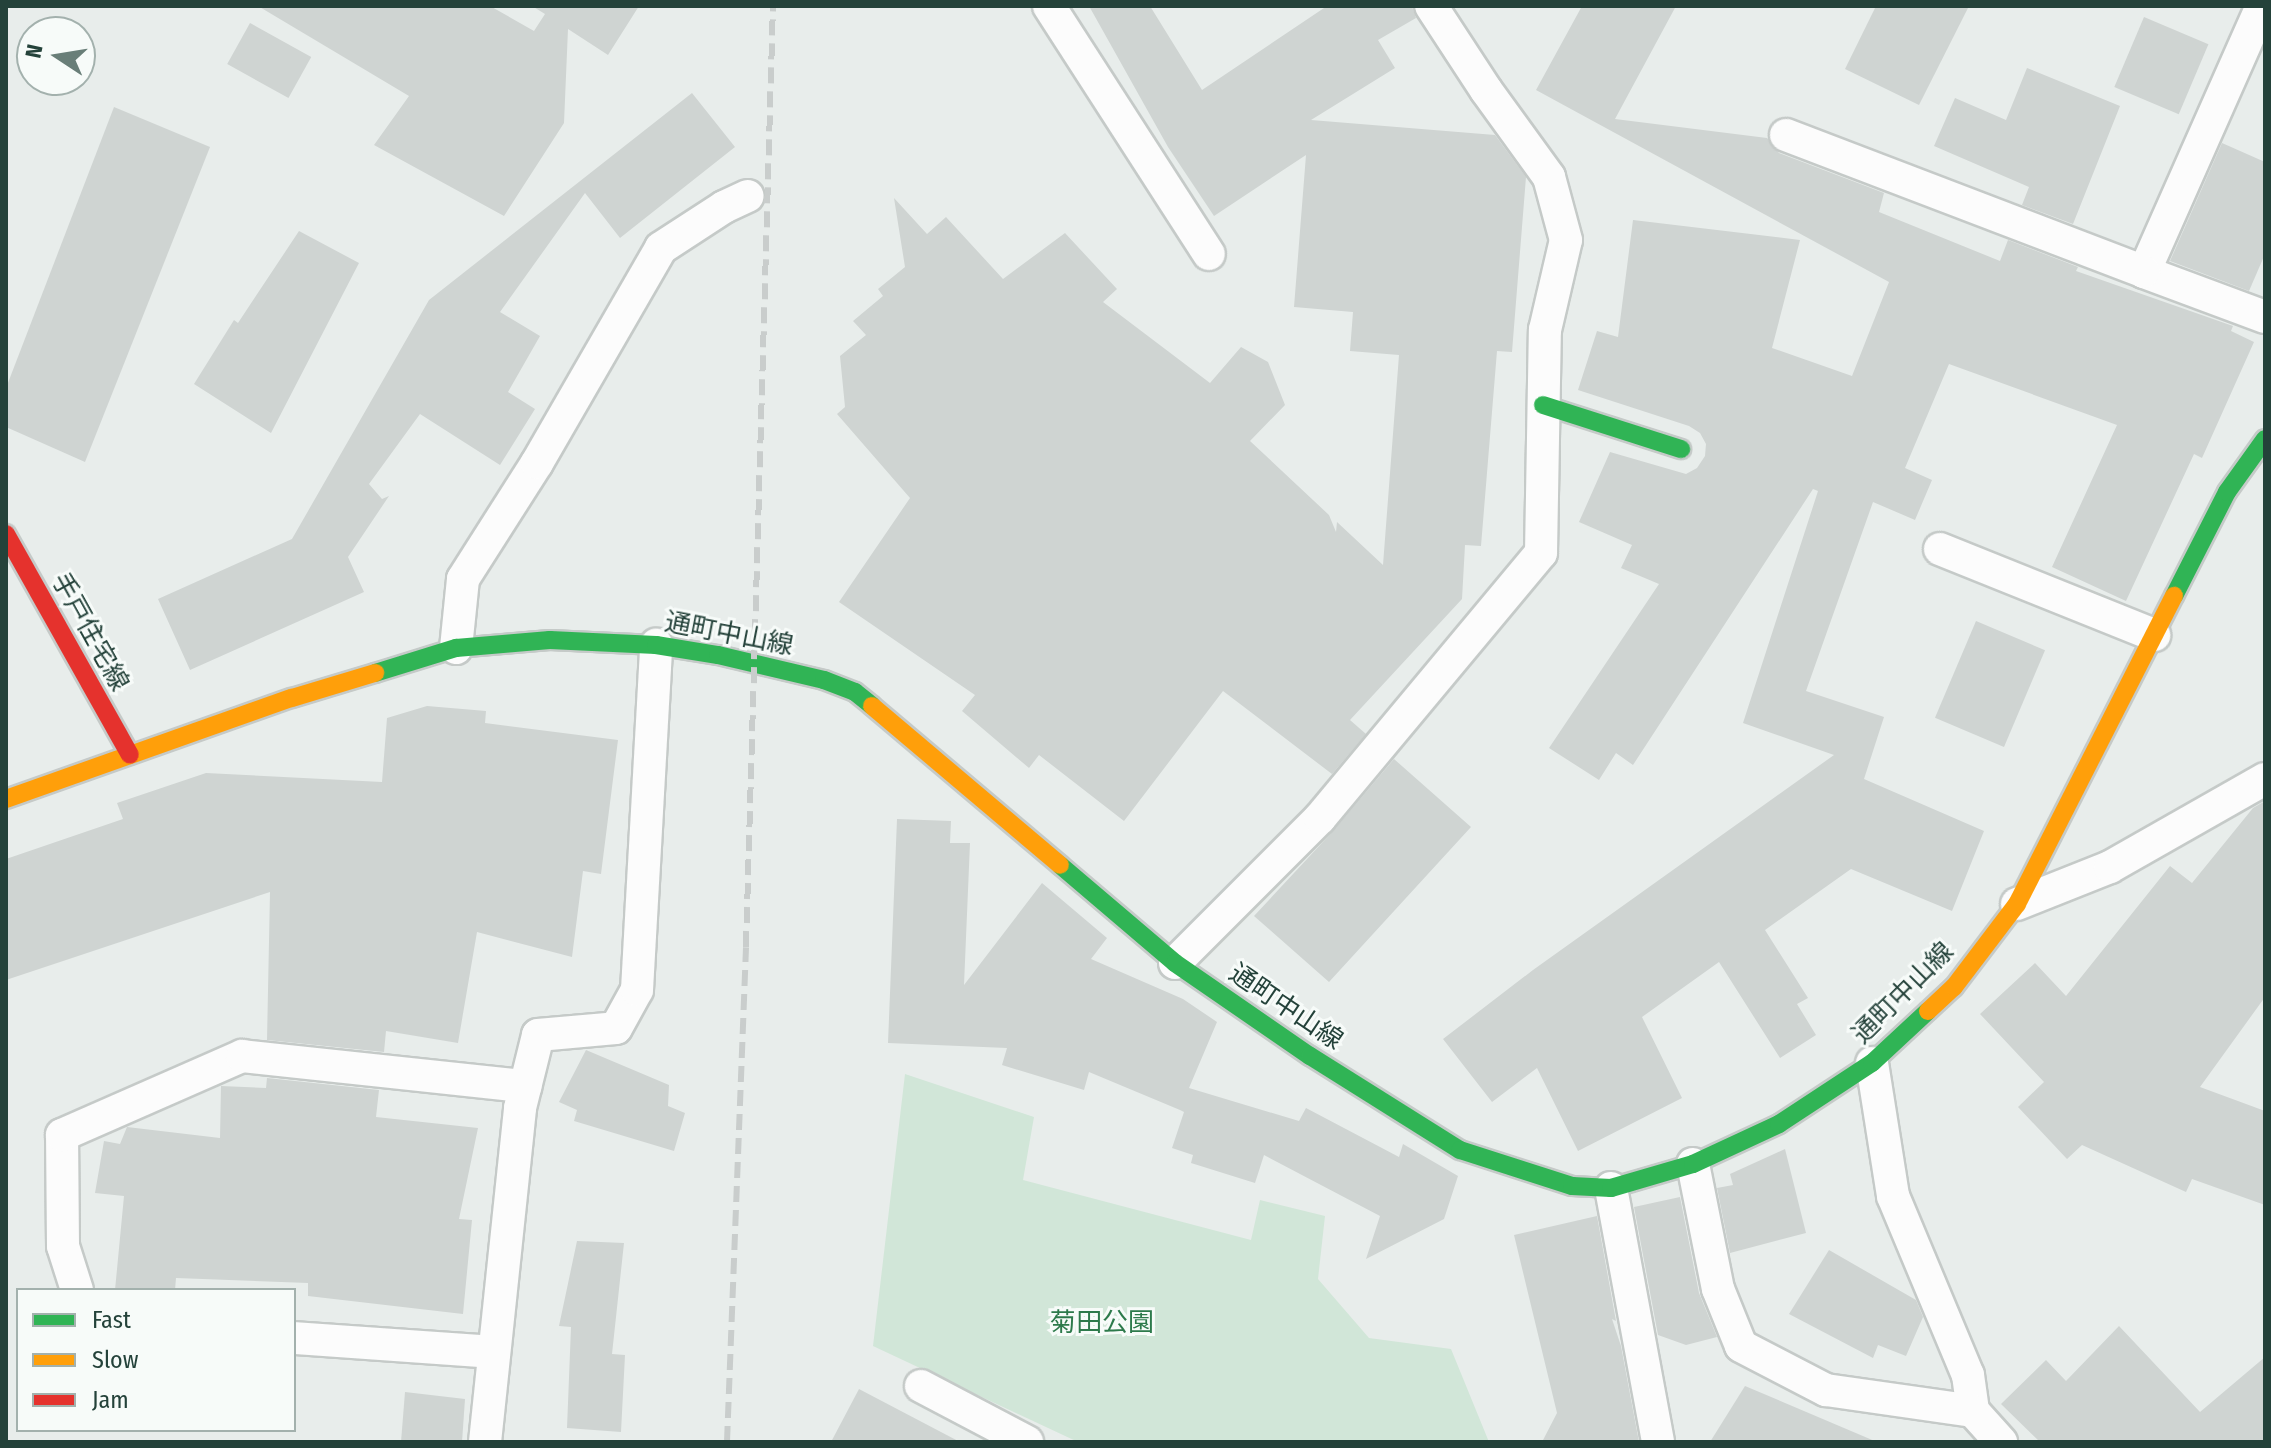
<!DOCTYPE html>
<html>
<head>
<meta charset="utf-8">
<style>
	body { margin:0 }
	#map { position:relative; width:2271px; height:1448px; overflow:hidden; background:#e8edeb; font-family:"Fira Sans Condensed","Noto Sans JP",sans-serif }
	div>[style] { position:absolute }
	.green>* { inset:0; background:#d1e6d8 }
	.building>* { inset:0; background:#cfd4d2; transform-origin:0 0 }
	.roads { filter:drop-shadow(2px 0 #c5cac8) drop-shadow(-2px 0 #c5cac8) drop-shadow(0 2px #c5cac8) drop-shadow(0 -2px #c5cac8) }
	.lane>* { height:32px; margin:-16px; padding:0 16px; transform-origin:16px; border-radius:16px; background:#fcfcfc }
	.fast>* { height:18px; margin:-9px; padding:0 9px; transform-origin:9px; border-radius:9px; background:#30b455 }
	.slow>* { height:18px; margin:-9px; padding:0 9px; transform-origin:9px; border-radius:9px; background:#ff9f0a }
	.jam>* { height:18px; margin:-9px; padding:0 9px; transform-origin:9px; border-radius:9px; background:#e5322d }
	.rail>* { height:6px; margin-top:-3px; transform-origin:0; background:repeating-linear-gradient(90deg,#c9cdcc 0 16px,transparent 0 24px) }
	span { translate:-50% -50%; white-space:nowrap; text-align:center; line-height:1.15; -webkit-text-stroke:6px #f7fbf9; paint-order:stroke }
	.street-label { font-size:26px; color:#24423a }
	.park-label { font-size:26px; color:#2d7a4b }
	.frame { position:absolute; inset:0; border:8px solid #24423a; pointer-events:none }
	.legend { position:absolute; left:16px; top:1288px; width:280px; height:144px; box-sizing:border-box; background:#f7fbf9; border:2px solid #a3b1ad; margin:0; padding:10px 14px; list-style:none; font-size:24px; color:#24423a }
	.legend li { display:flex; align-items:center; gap:16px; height:40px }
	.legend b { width:40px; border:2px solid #a3b1ad }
	.north { position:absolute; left:16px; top:16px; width:80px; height:80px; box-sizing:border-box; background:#f7fbf9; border:2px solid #a3b1ad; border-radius:50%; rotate:282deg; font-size:22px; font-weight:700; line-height:32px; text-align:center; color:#24423a }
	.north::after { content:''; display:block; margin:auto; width:28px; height:36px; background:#697e78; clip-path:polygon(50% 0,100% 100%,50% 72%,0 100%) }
</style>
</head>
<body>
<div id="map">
	<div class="green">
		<i style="clip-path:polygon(905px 1074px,1034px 1117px,1023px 1180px,1251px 1240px,1260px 1200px,1325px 1216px,1318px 1279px,1369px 1338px,1451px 1349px,1489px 1442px,1078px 1442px,873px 1346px)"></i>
	</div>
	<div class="building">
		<i style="clip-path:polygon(258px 6px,490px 6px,534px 31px,545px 14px,532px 6px,639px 6px,608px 55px,568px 29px,564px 123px,504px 216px,374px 145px,409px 96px)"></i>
		<i style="clip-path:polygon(1089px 6px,1150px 6px,1202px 90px,1327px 6px,1412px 6px,1416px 18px,1378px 40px,1395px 68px,1311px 120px,1495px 135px,1526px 177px,1512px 352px,1497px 351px,1481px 546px,1465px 545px,1462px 599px,1350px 720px,1366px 734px,1332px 774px,1223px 691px,1124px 821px,1039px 755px,1029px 768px,962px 711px,975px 695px,839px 602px,910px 498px,837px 414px,845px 407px,840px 356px,866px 335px,853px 321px,883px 296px,878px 289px,905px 267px,894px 198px,927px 234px,946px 217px,1003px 279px,1065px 233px,1117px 289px,1103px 302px,1210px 383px,1241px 347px,1268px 362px,1285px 405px,1250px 441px,1329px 515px,1336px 532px,1337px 522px,1383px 565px,1399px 355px,1350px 351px,1353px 312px,1294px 307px,1306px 155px,1214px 216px,1168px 147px)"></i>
		<i style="clip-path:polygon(1582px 6px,1676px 6px,1615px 119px,1767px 138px,1779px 153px,1884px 193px,1879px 212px,2000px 261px,2008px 240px,2078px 267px,2076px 271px,2233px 326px,2231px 331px,2254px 342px,2202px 458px,2194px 454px,2126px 601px,2052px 567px,2117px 425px,1949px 364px,1905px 468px,1932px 480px,1915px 520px,1873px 502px,1806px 691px,1884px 717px,1864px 779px,1984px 831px,1952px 911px,1851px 869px,1765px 930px,1808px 998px,1797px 1004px,1816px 1035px,1780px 1058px,1719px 962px,1642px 1017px,1682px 1098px,1578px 1151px,1537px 1068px,1492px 1102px,1443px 1039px,1533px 970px,1834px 755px,1743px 723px,1818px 491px,1813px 489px,1633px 765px,1616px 753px,1599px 780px,1549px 748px,1659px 584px,1621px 568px,1632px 545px,1579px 522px,1610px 452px,1686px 474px,1697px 468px,1705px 456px,1706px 444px,1700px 433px,1689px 426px,1578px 390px,1597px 331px,1618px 337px,1633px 220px,1800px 240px,1772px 348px,1852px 376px,1889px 282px,1536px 90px)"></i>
		<i style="clip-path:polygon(1876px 6px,1969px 6px,1919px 105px,1845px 69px)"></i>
		<i style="left:2144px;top:17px;width:70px;height:76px;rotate:23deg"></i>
		<i style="left:250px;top:23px;width:70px;height:47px;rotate:29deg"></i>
		<i style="clip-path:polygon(2027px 68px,2120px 106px,2073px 224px,2022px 205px,2029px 187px,1934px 146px,1955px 98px,2006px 120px)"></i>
		<i style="clip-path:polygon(692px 93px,735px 147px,620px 238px,585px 193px,500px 312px,540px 336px,508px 392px,535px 409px,500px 465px,420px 414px,369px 484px,382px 499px,389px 496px,348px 557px,364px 592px,190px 670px,158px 599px,292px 539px,429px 300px)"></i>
		<i style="clip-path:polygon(114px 107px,210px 147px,85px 462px,6px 427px,6px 388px)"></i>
		<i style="clip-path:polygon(2222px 143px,2265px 162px,2265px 254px,2249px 291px,2170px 261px)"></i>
		<i style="clip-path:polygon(299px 231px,359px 263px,271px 433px,194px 384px,234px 320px,238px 323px)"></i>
		<i style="left:1976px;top:621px;width:75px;height:105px;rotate:23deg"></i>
		<i style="clip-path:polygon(427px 706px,486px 711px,485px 723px,618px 740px,601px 874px,583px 871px,572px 957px,477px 932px,458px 1043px,386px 1031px,384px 1052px,267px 1040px,270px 892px,6px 980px,6px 859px,123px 819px,117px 803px,206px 773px,382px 782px,387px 718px)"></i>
		<i style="clip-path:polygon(1394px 759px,1471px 827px,1329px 982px,1254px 916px,1334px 830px)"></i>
		<i style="clip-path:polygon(2265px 801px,2265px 997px,2200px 1087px,2265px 1111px,2265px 1205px,2192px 1179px,2186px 1192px,2082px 1145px,2067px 1159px,2018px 1107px,2044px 1082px,1980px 1014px,2035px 963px,2066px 996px,2170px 866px,2192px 883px,2253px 808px)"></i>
		<i style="clip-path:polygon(897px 819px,951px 821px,950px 843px,970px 843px,964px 985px,1042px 883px,1107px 938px,1091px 959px,1183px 999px,1217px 1022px,1189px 1088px,1299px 1121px,1306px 1108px,1399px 1157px,1403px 1144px,1458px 1176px,1444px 1219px,1366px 1259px,1380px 1216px,1264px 1155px,1255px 1183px,1191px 1163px,1193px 1155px,1172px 1148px,1184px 1112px,1180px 1110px,1089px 1072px,1084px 1090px,1002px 1065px,1007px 1048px,888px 1043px)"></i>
		<i style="clip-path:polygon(586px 1050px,669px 1085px,668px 1106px,685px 1113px,674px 1151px,574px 1121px,577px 1110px,559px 1102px)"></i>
		<i style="clip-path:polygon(267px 1078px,379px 1090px,376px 1117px,478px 1128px,459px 1219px,472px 1220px,463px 1314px,308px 1296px,308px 1283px,176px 1278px,175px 1290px,115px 1290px,124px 1196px,95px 1193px,104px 1141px,120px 1144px,127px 1127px,220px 1138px,221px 1086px,266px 1088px)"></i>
		<i style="clip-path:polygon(1785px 1149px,1806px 1233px,1730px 1253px,1717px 1188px,1733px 1185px,1730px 1174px)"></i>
		<i style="clip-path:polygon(1680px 1197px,1699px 1293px,1717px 1337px,1686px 1345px,1658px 1335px,1634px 1207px)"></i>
		<i style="clip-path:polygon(1597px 1216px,1616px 1321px,1612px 1319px,1621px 1346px,1639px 1442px,1542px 1442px,1557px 1413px,1514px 1235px)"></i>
		<i style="clip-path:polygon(577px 1241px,624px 1243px,612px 1354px,625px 1355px,621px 1432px,567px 1428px,571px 1327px,559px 1326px)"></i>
		<i style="clip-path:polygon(1829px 1250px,1916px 1300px,1923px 1317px,1906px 1356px,1878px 1345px,1873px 1358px,1789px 1314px)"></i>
		<i style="clip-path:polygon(2119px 1326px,2200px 1412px,2265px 1357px,2265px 1442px,2040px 1442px,2001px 1404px,2046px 1360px,2066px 1381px)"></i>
		<i style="clip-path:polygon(1745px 1386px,1877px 1442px,1710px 1442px)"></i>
		<i style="clip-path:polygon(859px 1389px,960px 1442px,831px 1442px)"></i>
		<i style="clip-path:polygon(405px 1392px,465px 1399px,462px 1442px,401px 1442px)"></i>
	</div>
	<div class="roads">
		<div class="lane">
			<i style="left:1049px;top:6px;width:295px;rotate:57.2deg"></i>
			<i style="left:2262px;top:6px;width:291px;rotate:113.9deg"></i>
			<i style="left:2144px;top:272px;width:129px;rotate:20.4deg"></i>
			<i style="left:1786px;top:135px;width:383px;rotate:20.9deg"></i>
			<i style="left:1940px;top:549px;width:231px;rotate:21.9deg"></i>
			<i style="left:456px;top:648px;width:69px;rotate:-84.2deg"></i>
			<i style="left:463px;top:579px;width:138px;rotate:-57.5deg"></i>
			<i style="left:537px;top:463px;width:248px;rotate:-60deg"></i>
			<i style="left:661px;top:248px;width:75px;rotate:-33.1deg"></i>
			<i style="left:724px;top:207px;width:26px;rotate:-25deg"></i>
			<i style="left:2017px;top:904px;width:100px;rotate:-21.7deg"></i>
			<i style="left:2110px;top:867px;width:178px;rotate:-29.6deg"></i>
			<i style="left:1175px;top:963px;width:205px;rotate:-45deg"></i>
			<i style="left:1320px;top:818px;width:345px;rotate:-50.2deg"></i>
			<i style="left:1541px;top:553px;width:223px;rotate:-89deg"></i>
			<i style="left:1545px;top:330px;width:92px;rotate:-76.9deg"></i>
			<i style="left:1566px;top:240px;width:65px;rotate:-105.1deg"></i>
			<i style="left:1549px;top:177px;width:107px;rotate:-125.9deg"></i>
			<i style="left:1486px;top:90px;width:100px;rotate:-123.2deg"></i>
			<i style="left:1872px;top:1063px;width:135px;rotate:81deg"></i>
			<i style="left:1893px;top:1196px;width:194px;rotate:67.3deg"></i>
			<i style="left:1968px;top:1375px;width:36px;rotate:82deg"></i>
			<i style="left:1693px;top:1164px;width:127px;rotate:78.7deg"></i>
			<i style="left:1718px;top:1289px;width:61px;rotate:68deg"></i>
			<i style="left:1741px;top:1346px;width:96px;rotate:27.4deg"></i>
			<i style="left:1826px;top:1390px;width:148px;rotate:8.1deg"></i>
			<i style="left:1973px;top:1411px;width:42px;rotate:47.9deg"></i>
			<i style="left:1611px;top:1188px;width:258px;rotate:79.5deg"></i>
			<i style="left:77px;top:1290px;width:46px;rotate:-107.7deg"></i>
			<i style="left:63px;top:1246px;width:111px;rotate:-90.5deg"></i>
			<i style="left:62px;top:1135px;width:197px;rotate:-23.7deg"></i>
			<i style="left:242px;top:1056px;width:285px;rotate:6.1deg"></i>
			<i style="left:294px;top:1338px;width:199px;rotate:4deg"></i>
			<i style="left:921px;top:1386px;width:120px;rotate:27.8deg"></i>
			<i style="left:485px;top:1442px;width:336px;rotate:-84deg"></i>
			<i style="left:520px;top:1108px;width:75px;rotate:-76.1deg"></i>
			<i style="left:538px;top:1035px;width:78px;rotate:-5.1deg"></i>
			<i style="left:616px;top:1028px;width:43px;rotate:-61.1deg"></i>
			<i style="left:637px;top:990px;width:346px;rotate:-86.8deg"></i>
		</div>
		<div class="fast">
			<i style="left:1543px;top:405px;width:145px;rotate:17.7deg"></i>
			<i style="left:2174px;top:596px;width:117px;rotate:-63deg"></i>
			<i style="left:2227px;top:492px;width:65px;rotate:-54.4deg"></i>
			<i style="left:375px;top:673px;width:85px;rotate:-17.2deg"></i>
			<i style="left:456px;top:648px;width:94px;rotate:-4.9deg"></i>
			<i style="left:550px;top:640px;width:106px;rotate:2.7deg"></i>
			<i style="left:656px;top:645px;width:63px;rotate:9.2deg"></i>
			<i style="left:718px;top:655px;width:109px;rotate:13.3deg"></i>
			<i style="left:824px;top:680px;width:33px;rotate:21deg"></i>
			<i style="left:855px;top:692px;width:22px;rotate:39deg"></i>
			<i style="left:1060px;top:865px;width:151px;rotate:40.4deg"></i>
			<i style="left:1175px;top:963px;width:164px;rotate:34.6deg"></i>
			<i style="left:1310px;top:1056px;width:177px;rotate:32.1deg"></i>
			<i style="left:1460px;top:1150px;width:118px;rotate:17.8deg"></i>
			<i style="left:1572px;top:1186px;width:39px;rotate:3deg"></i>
			<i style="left:1611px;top:1188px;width:85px;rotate:-16.3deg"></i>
			<i style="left:1693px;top:1164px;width:95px;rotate:-24.9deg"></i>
			<i style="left:1779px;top:1124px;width:111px;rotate:-33.3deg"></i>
			<i style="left:1872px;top:1063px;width:76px;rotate:-42.9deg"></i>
		</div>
		<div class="slow">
			<i style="left:872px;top:706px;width:246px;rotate:40.2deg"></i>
			<i style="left:6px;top:799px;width:303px;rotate:-19.5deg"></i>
			<i style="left:292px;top:698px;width:87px;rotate:-16.8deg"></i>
			<i style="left:1928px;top:1011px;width:35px;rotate:-43deg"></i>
			<i style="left:1954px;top:987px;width:104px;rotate:-52.8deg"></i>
			<i style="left:2017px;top:904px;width:346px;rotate:-63deg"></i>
		</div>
		<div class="jam">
			<i style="left:6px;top:534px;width:253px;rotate:60.7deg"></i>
		</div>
	</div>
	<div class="rail">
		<i style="left:727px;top:1442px;width:495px;rotate:-87.8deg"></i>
		<i style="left:746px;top:947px;width:941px;rotate:-88.36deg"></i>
	</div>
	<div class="street-label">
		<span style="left:90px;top:632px;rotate:61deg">手戸住宅線</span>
		<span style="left:729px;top:634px;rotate:11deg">通町中山線</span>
		<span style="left:1903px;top:993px;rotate:-45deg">通町中山線</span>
		<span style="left:1286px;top:1007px;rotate:34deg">通町中山線</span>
	</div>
	<div class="park-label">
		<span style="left:1102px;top:1323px">菊田公園</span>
	</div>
	<div class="frame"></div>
	<ul class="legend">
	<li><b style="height:10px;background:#30b455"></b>Fast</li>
	<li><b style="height:10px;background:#ff9f0a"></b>Slow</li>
	<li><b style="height:10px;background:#e5322d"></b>Jam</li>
	</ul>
	<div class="north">N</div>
</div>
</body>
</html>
